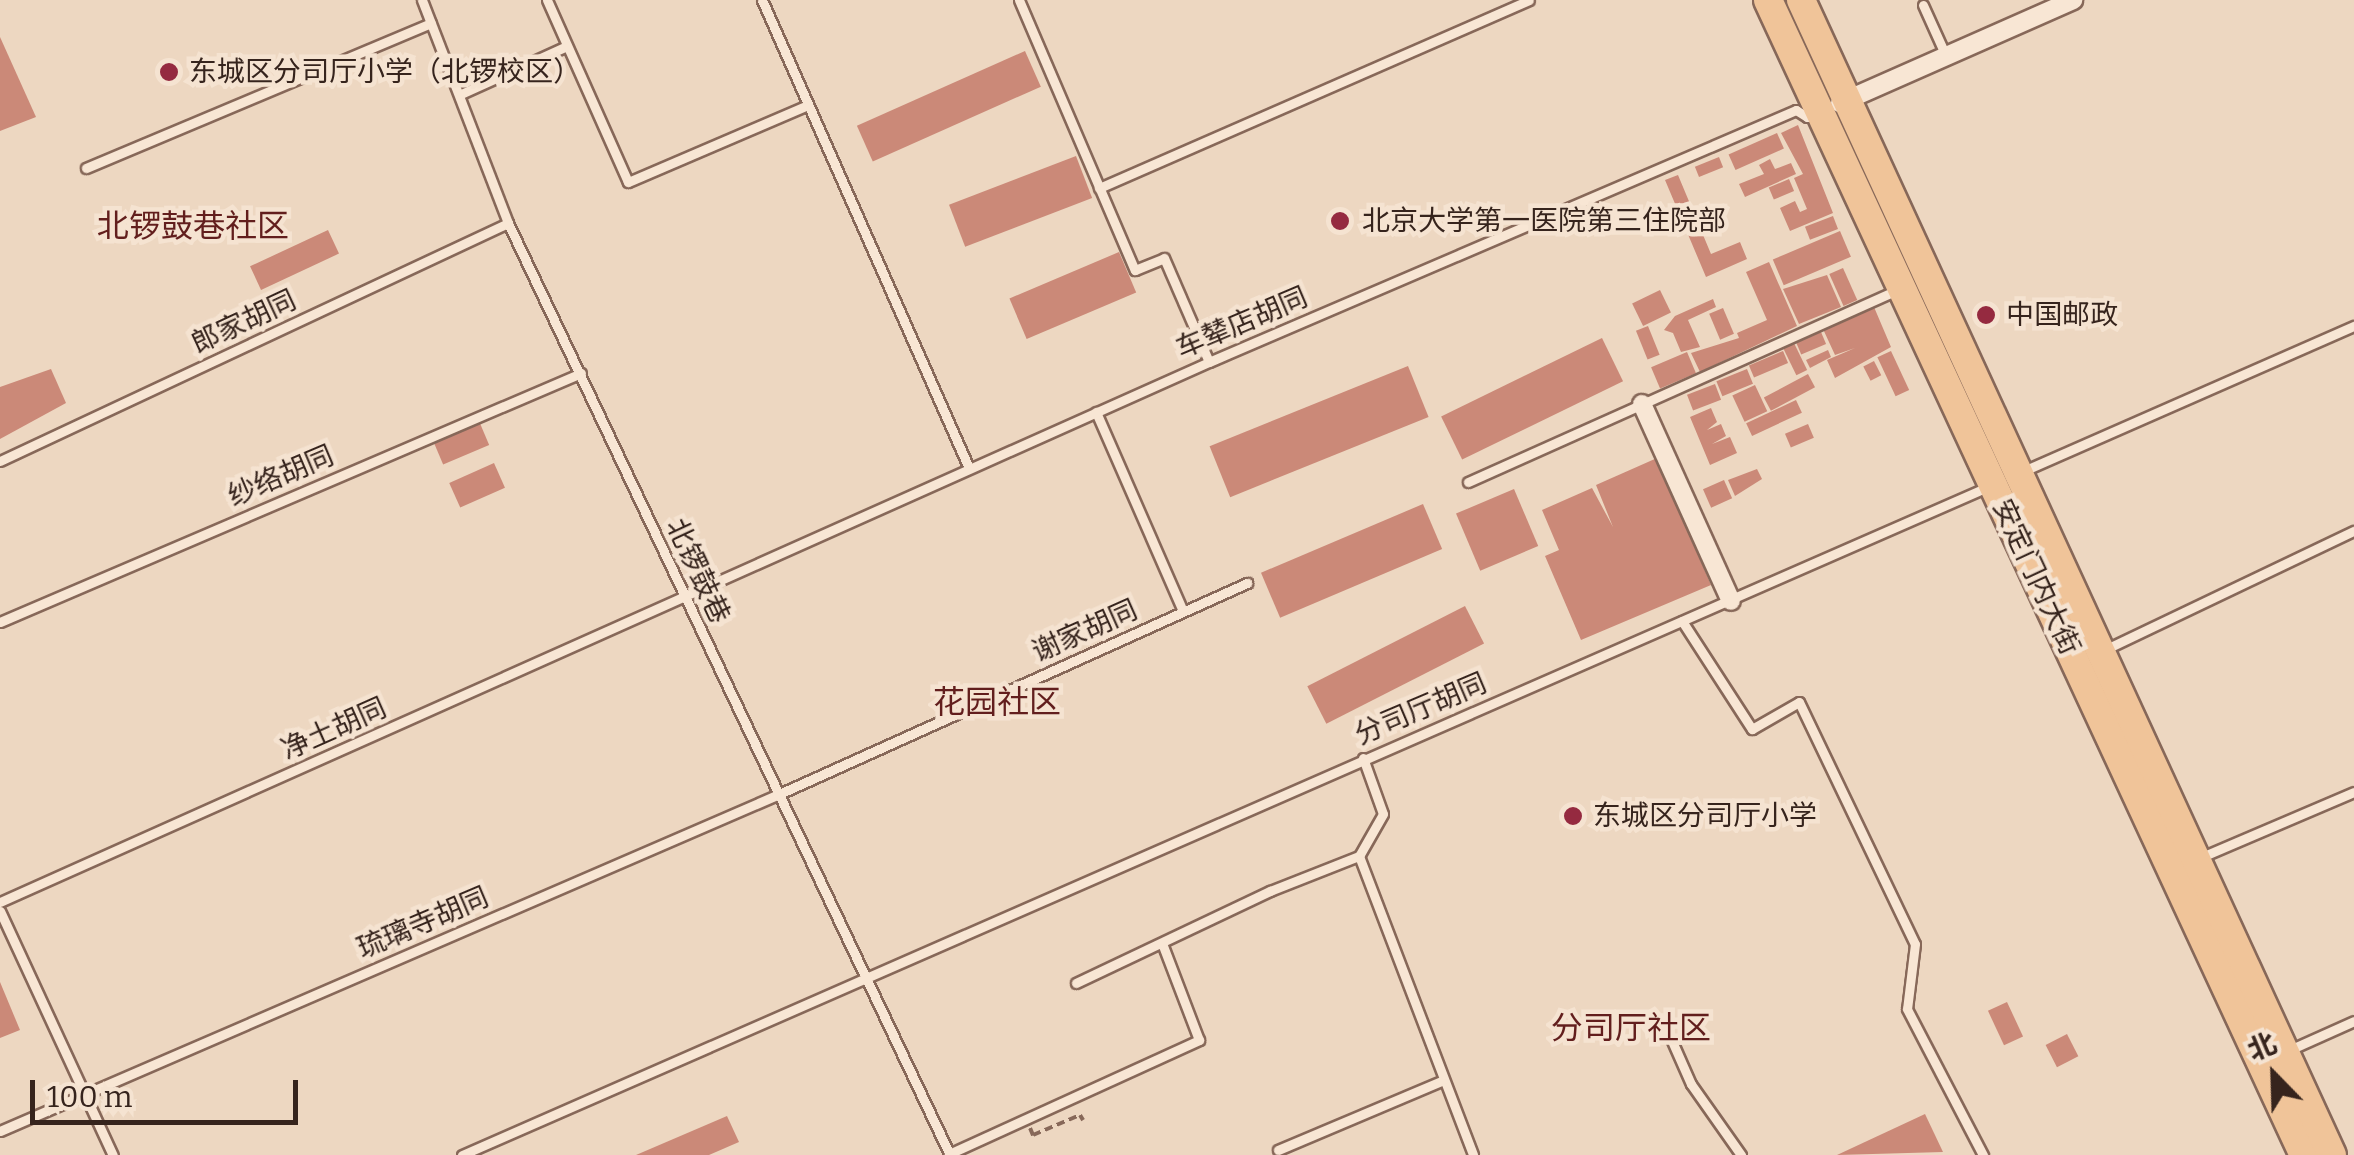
<!DOCTYPE html>
<html>
<head>
<meta charset="utf-8">
<style>
	body { margin:0 }
	#map { position:relative; width:2354px; height:1155px; overflow:hidden; background:#edd7c1; font-family:Bitter,"Noto Sans SC",serif }
	div>[style] { position:absolute }
	.building>* { inset:0; background:#cb8978; transform-origin:0 0 }
	.path>* { height:4px; margin-top:-2px; transform-origin:0; background:repeating-linear-gradient(90deg,#876859 0 8px,transparent 0 13px) }
	.roads { filter:drop-shadow(2px 0 #876859) drop-shadow(-2px 0 #876859) drop-shadow(0 2px #876859) drop-shadow(0 -2px #876859) }
	.lane>* { height:9px; margin:-4.5px; padding:0 4.5px; transform-origin:4.5px; border-radius:4.5px; background:#f8e6d4 }
	.street>* { height:18px; margin:-9px; padding:0 9px; transform-origin:9px; border-radius:9px; background:#f8e6d4 }
	.primary>* { height:28px; margin:-14px; padding:0 14px; transform-origin:14px; border-radius:14px; background:#f0c499 }
	.dots>* { width:28px; height:28px; translate:-50% -50%; box-sizing:border-box; border:5px solid #f5e3d1; border-radius:50% }
	span { translate:-50% -50%; white-space:nowrap; text-align:center; line-height:1.15; -webkit-text-stroke:9px #f5e3d1; paint-order:stroke }
	.poi-label { font-size:28px; color:#36241d }
	.left { translate:0 -50%; text-align:left }
	.street-label { font-size:28px; color:#36241d }
	.quarter-label { font-size:32px; color:#621e1d }
	.north { position:absolute; left:2224px; top:1025px; width:100px; height:100px; -webkit-text-stroke:8px #f5e3d1; paint-order:stroke; rotate:337deg; font-size:28px; font-weight:700; line-height:40px; text-align:center; color:#36241d }
	.north::after { content:''; display:block; margin:auto; width:35px; height:45px; background:#36241d; clip-path:polygon(50% 0,100% 100%,50% 72%,0 100%) }
	.scale { position:absolute; left:30px; top:1080px; width:268px; height:45px; box-sizing:border-box; border:5px solid #36241d; border-top:0; padding-left:12px; font-size:30px; line-height:35px; white-space:nowrap; color:#36241d; -webkit-text-stroke:8px #f5e3d1; paint-order:stroke }
</style>
</head>
<body>
<div id="map">
	<div class="building">
		<i style="clip-path:polygon(0 37px,36px 117px,0 131px)"></i>
		<i style="left:1025px;top:51px;width:39px;height:184px;rotate:66deg"></i>
		<i style="clip-path:polygon(1798px 125px,1833px 213px,1790px 231px,1780px 208px,1795px 201px,1800px 212px,1807px 209px,1794px 178px,1803px 174px,1781px 133px)"></i>
		<i style="left:1777px;top:133px;width:17px;height:53px;rotate:66deg"></i>
		<i style="left:1076px;top:156px;width:45px;height:136px;rotate:69deg"></i>
		<i style="left:1719px;top:157px;width:11px;height:26px;rotate:68deg"></i>
		<i style="clip-path:polygon(1770px 159px,1775px 169px,1791px 163px,1796px 174px,1745px 197px,1739px 184px,1764px 174px,1759px 165px)"></i>
		<i style="clip-path:polygon(1678px 175px,1711px 254px,1740px 242px,1747px 259px,1706px 277px,1665px 180px)"></i>
		<i style="left:1789px;top:179px;width:13px;height:22px;rotate:67deg"></i>
		<i style="left:1833px;top:216px;width:14px;height:30px;rotate:69deg"></i>
		<i style="left:328px;top:230px;width:26px;height:86px;rotate:65deg"></i>
		<i style="left:1840px;top:231px;width:28px;height:73px;rotate:67deg"></i>
		<i style="left:1119px;top:252px;width:44px;height:119px;rotate:67deg"></i>
		<i style="clip-path:polygon(1769px 262px,1797px 326px,1700px 372px,1691px 353px,1739px 338px,1737px 333px,1767px 320px,1746px 272px)"></i>
		<i style="left:1843px;top:268px;width:35px;height:15px;rotate:66deg"></i>
		<i style="clip-path:polygon(1827px 275px,1841px 307px,1799px 324px,1783px 289px)"></i>
		<i style="left:1660px;top:290px;width:25px;height:31px;rotate:64deg"></i>
		<i style="clip-path:polygon(1713px 299px,1716px 307px,1688px 320px,1700px 347px,1681px 352px,1673px 333px,1664px 330px,1675px 316px)"></i>
		<i style="clip-path:polygon(1874px 307px,1891px 347px,1835px 378px,1827px 360px,1855px 348px,1835px 355px,1823px 329px)"></i>
		<i style="left:1723px;top:308px;width:28px;height:15px;rotate:67deg"></i>
		<i style="left:1648px;top:326px;width:31px;height:13px;rotate:68deg"></i>
		<i style="left:1821px;top:332px;width:13px;height:27px;rotate:67deg"></i>
		<i style="left:1602px;top:338px;width:48px;height:179px;rotate:64deg"></i>
		<i style="left:1794px;top:343px;width:30px;height:12px;rotate:64deg"></i>
		<i style="clip-path:polygon(1828px 350px,1831px 357px,1810px 368px,1806px 360px)"></i>
		<i style="left:1783px;top:351px;width:13px;height:37px;rotate:67deg"></i>
		<i style="left:1891px;top:351px;width:43px;height:15px;rotate:65deg"></i>
		<i style="left:1687px;top:352px;width:23px;height:39px;rotate:67deg"></i>
		<i style="left:1874px;top:361px;width:16px;height:12px;rotate:63deg"></i>
		<i style="left:1408px;top:366px;width:55px;height:214px;rotate:68deg"></i>
		<i style="clip-path:polygon(51px 369px,66px 403px,0 439px,0 387px)"></i>
		<i style="left:1747px;top:369px;width:16px;height:33px;rotate:68deg"></i>
		<i style="left:1808px;top:374px;width:15px;height:50px;rotate:62deg"></i>
		<i style="left:1715px;top:384px;width:17px;height:30px;rotate:69deg"></i>
		<i style="left:1755px;top:385px;width:29px;height:25px;rotate:65deg"></i>
		<i style="left:1796px;top:400px;width:14px;height:55px;rotate:65deg"></i>
		<i style="clip-path:polygon(1711px 408px,1717px 422px,1707px 430px,1721px 424px,1726px 436px,1712px 444px,1730px 437px,1737px 453px,1710px 465px,1690px 417px)"></i>
		<i style="left:479px;top:421px;width:26px;height:50px;rotate:67deg"></i>
		<i style="left:1808px;top:424px;width:15px;height:25px;rotate:67deg"></i>
		<i style="clip-path:polygon(1657px 458px,1711px 585px,1581px 640px,1545px 556px,1559px 550px,1542px 510px,1592px 488px,1613px 527px,1596px 485px)"></i>
		<i style="left:494px;top:463px;width:27px;height:49px;rotate:66deg"></i>
		<i style="clip-path:polygon(1757px 469px,1762px 479px,1735px 496px,1728px 480px)"></i>
		<i style="left:1724px;top:480px;width:20px;height:23px;rotate:66deg"></i>
		<i style="left:1514px;top:489px;width:62px;height:63px;rotate:67deg"></i>
		<i style="left:1423px;top:504px;width:49px;height:176px;rotate:67deg"></i>
		<i style="left:1465px;top:606px;width:42px;height:177px;rotate:63deg"></i>
		<i style="clip-path:polygon(0 982px,20px 1030px,0 1038px)"></i>
		<i style="left:2007px;top:1002px;width:38px;height:21px;rotate:65deg"></i>
		<i style="left:2067px;top:1034px;width:25px;height:24px;rotate:63deg"></i>
		<i style="clip-path:polygon(1925px 1114px,1943px 1152px,1837px 1155px)"></i>
		<i style="clip-path:polygon(727px 1116px,739px 1142px,709px 1155px,636px 1155px)"></i>
	</div>
	<div class="path">
		<i style="left:1030px;top:1128px;width:8px;rotate:67deg"></i>
		<i style="left:1033px;top:1135px;width:51px;rotate:-23.1deg"></i>
		<i style="left:1080px;top:1115px;width:6px;rotate:59deg"></i>
	</div>
	<div class="roads">
		<div class="lane">
			<i style="left:422px;top:0;width:239px;rotate:68.9deg"></i>
			<i style="left:508px;top:223px;width:1031px;rotate:64.63deg"></i>
			<i style="left:547px;top:0;width:199px;rotate:66deg"></i>
			<i style="left:628px;top:182px;width:196px;rotate:-23.2deg"></i>
			<i style="left:762px;top:0;width:512px;rotate:66.14deg"></i>
			<i style="left:1019px;top:0;width:294px;rotate:66.8deg"></i>
			<i style="left:1135px;top:270px;width:31px;rotate:-22deg"></i>
			<i style="left:1164px;top:258px;width:113px;rotate:66.6deg"></i>
			<i style="left:1923px;top:5px;width:56px;rotate:65.7deg"></i>
			<i style="left:461px;top:94px;width:116px;rotate:-24.4deg"></i>
			<i style="left:86px;top:168px;width:374px;rotate:-22.8deg"></i>
			<i style="left:1099px;top:188px;width:469px;rotate:-23.6deg"></i>
			<i style="left:1096px;top:412px;width:217px;rotate:66.4deg"></i>
			<i style="left:0;top:461px;width:561px;rotate:-25.1deg"></i>
			<i style="left:2021px;top:472px;width:364px;rotate:-23.7deg"></i>
			<i style="left:1468px;top:482px;width:472px;rotate:-24.1deg"></i>
			<i style="left:1682px;top:621px;width:129px;rotate:57.1deg"></i>
			<i style="left:1752px;top:729px;width:54px;rotate:-29.9deg"></i>
			<i style="left:1799px;top:702px;width:268px;rotate:64.4deg"></i>
			<i style="left:1915px;top:944px;width:65px;rotate:97deg"></i>
			<i style="left:1907px;top:1009px;width:165px;rotate:62.5deg"></i>
			<i style="left:0;top:622px;width:632px;rotate:-23.2deg"></i>
			<i style="left:2104px;top:650px;width:277px;rotate:-25.5deg"></i>
			<i style="left:1363px;top:758px;width:59px;rotate:70.3deg"></i>
			<i style="left:1383px;top:814px;width:48px;rotate:119.7deg"></i>
			<i style="left:1359px;top:856px;width:320px;rotate:69.1deg"></i>
			<i style="left:2199px;top:858px;width:168px;rotate:-23.1deg"></i>
			<i style="left:0;top:902px;width:1324px;rotate:-24.07deg"></i>
			<i style="left:1209px;top:362px;width:639px;rotate:-23.23deg"></i>
			<i style="left:1796px;top:110px;width:13px;rotate:32deg"></i>
			<i style="left:1807px;top:117px;width:11px;rotate:-22deg"></i>
			<i style="left:0;top:911px;width:269px;rotate:65.2deg"></i>
			<i style="left:1076px;top:983px;width:215px;rotate:-25.4deg"></i>
			<i style="left:1270px;top:891px;width:96px;rotate:-21.5deg"></i>
			<i style="left:1672px;top:1041px;width:47px;rotate:66.2deg"></i>
			<i style="left:1691px;top:1084px;width:87px;rotate:54.8deg"></i>
			<i style="left:2287px;top:1051px;width:73px;rotate:-24.1deg"></i>
			<i style="left:0;top:1131px;width:847px;rotate:-23.39deg"></i>
			<i style="left:777px;top:795px;width:516px;rotate:-24.28deg"></i>
			<i style="left:1278px;top:1150px;width:177px;rotate:-22.9deg"></i>
			<i style="left:949px;top:1154px;width:275px;rotate:-24.5deg"></i>
			<i style="left:1199px;top:1040px;width:104px;rotate:-110.9deg"></i>
			<i style="left:462px;top:1155px;width:1668px;rotate:-23.65deg"></i>
		</div>
		<div class="street">
			<i style="left:1840px;top:103px;width:255px;rotate:-23.8deg"></i>
			<i style="left:1642px;top:404px;width:216px;rotate:65.7deg"></i>
		</div>
		<div class="primary">
			<i style="left:1768px;top:0;width:1273px;rotate:65.11deg"></i>
			<i style="left:1801px;top:0;width:1271px;rotate:65.31deg"></i>
		</div>
	</div>
	<div class="dots">
		<i style="left:169px;top:72px;background:#952a40"></i>
		<i style="left:1340px;top:221px;background:#952a40"></i>
		<i style="left:1986px;top:315px;background:#952a40"></i>
		<i style="left:1573px;top:816px;background:#952a40"></i>
	</div>
	<div class="poi-label">
		<span class="left" style="left:189px;top:72px">东城区分司厅小学（北锣校区）</span>
		<span class="left" style="left:1362px;top:221px">北京大学第一医院第三住院部</span>
		<span class="left" style="left:2006px;top:315px">中国邮政</span>
		<span class="left" style="left:1593px;top:816px">东城区分司厅小学</span>
	</div>
	<div class="street-label">
		<span style="left:244px;top:322px;rotate:-25deg">郎家胡同</span>
		<span style="left:1242px;top:323px;rotate:-23deg">车辇店胡同</span>
		<span style="left:281px;top:476px;rotate:-23deg">纱络胡同</span>
		<span style="left:698px;top:571px;rotate:65deg">北锣鼓巷</span>
		<span style="left:2036px;top:577px;rotate:65deg">安定门内大街</span>
		<span style="left:1085px;top:631px;rotate:-24deg">谢家胡同</span>
		<span style="left:1421px;top:709px;rotate:-23deg">分司厅胡同</span>
		<span style="left:334px;top:729px;rotate:-24deg">净土胡同</span>
		<span style="left:423px;top:923px;rotate:-23deg">琉璃寺胡同</span>
	</div>
	<div class="quarter-label">
		<span style="left:193px;top:226px">北锣鼓巷社区</span>
		<span style="left:997px;top:702px">花园社区</span>
		<span style="left:1631px;top:1028px">分司厅社区</span>
	</div>
	<div class="north">北</div>
	<div class="scale">100 m</div>
</div>
</body>
</html>
